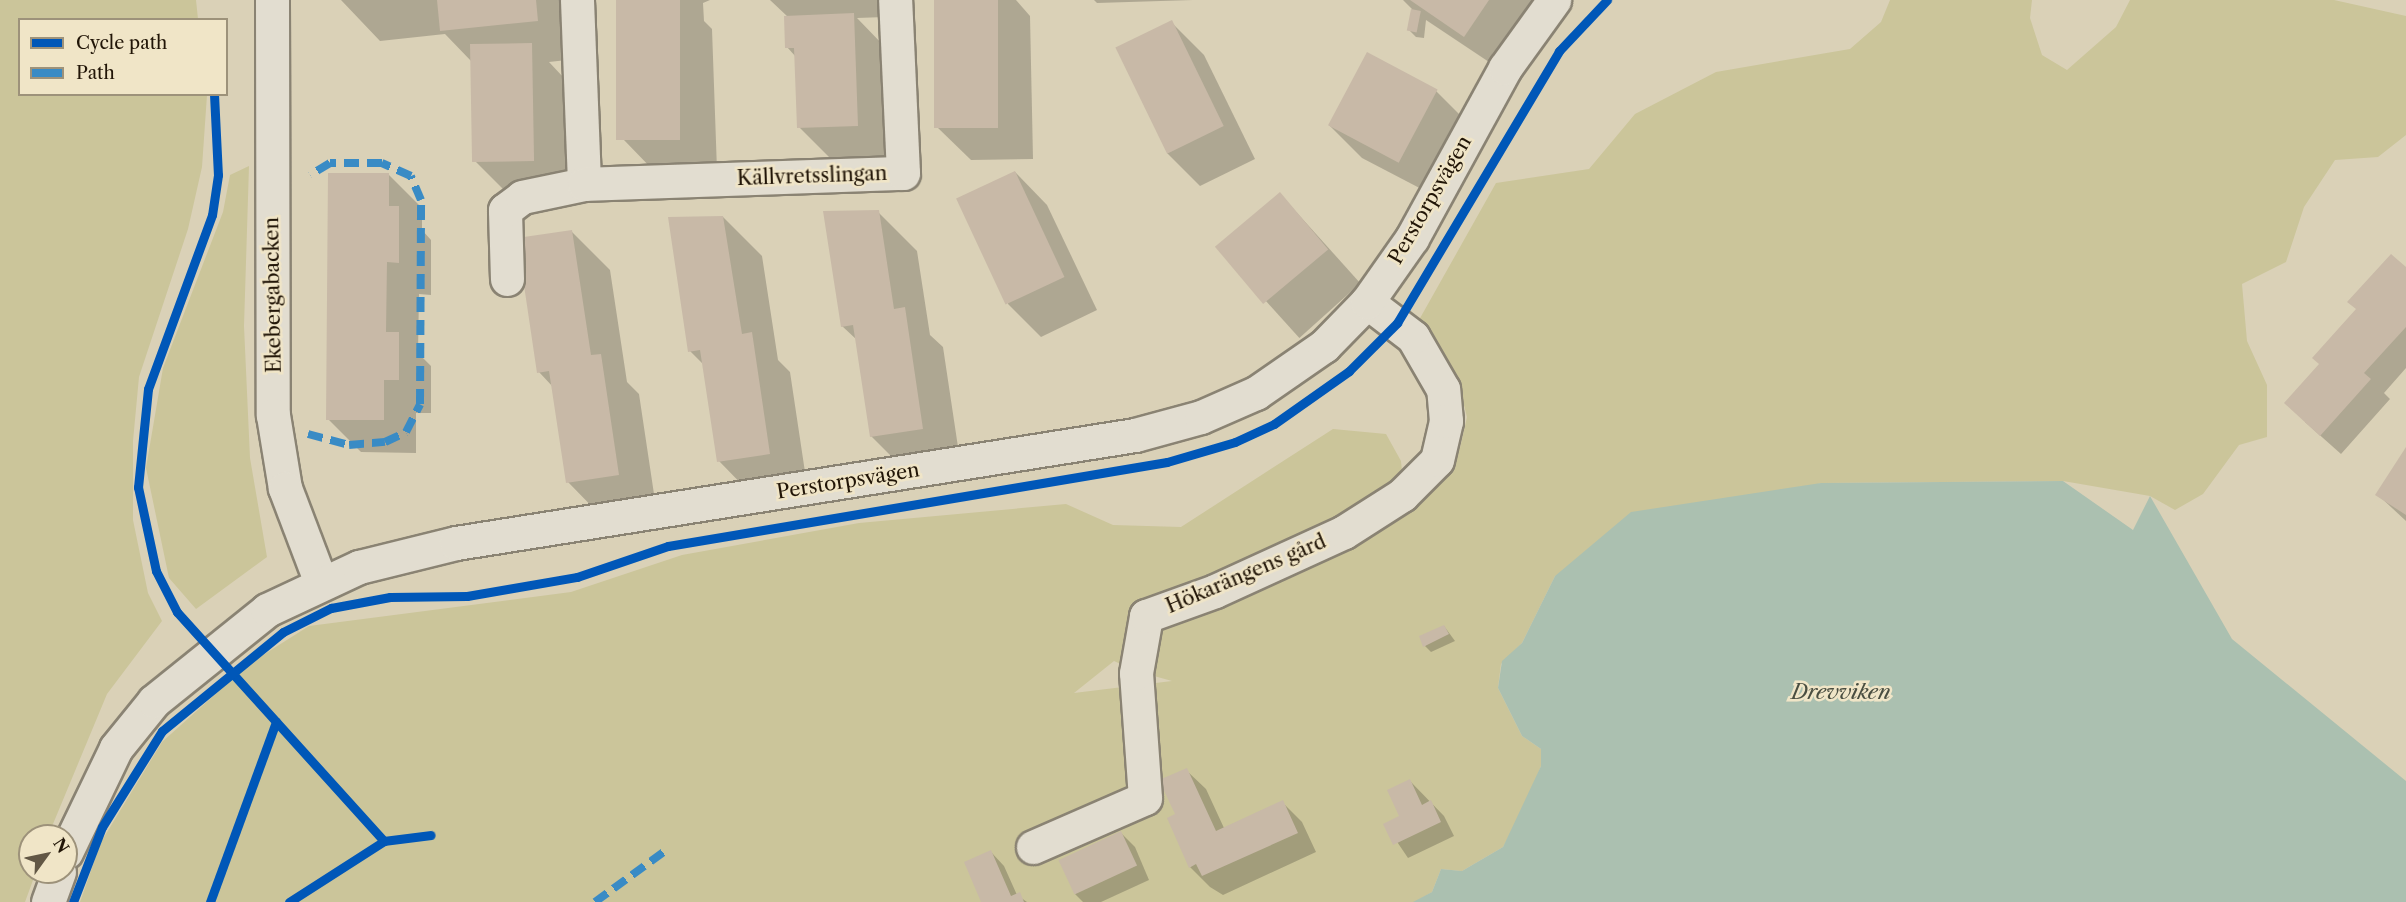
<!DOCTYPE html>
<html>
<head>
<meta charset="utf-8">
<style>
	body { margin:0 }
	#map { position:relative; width:2406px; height:902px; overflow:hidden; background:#dad1b7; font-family:"Libre Caslon Text",serif }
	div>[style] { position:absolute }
	.green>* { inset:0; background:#cbc59a }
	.water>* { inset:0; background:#abc0b0 }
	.shadow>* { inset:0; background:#0003; transform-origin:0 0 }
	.building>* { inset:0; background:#c8b9a7; transform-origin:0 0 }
	.roads { filter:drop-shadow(2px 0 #8a8373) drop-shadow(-2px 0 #8a8373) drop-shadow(0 2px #8a8373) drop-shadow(0 -2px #8a8373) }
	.minor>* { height:33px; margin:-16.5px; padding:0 16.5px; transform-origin:16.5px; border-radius:16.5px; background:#e2ddd0 }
	.quiet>* { height:8px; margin-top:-4px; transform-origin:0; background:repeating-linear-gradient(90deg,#398bc5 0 15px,transparent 0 23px) }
	.cycleway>* { height:9px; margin:-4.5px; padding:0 4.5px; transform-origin:4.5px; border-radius:4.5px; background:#0057b8 }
	span { translate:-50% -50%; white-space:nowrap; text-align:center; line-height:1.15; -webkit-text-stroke:5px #f0e5c7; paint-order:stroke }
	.street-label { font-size:20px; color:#211507 }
	.water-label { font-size:21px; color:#4a4e41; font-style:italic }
	.legend { position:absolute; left:18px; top:18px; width:210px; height:78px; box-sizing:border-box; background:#f0e5c7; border:2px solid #9d927a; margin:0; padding:8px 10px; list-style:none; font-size:18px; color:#211507 }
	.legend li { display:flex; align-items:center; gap:12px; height:30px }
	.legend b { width:30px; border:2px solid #9d927a }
	.north { position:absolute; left:18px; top:824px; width:60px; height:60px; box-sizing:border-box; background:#f0e5c7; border:2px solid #9d927a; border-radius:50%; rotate:57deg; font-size:16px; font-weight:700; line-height:24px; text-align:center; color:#211507 }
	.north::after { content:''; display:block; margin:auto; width:21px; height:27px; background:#625745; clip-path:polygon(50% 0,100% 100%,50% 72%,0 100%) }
</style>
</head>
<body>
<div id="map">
	<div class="green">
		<i style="clip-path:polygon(0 0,196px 0,198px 19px,20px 20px,20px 94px,207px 95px,202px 167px,188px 229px,139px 377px,133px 441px,133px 520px,148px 593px,162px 621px,107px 694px,48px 836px,30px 836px,30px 872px,36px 872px,25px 902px,0 902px)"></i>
		<i style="clip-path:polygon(evenodd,1890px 0,2032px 0,2030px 18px,2042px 55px,2067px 70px,2116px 27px,2130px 0,2334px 0,2406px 16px,2406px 135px,2378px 157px,2335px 160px,2304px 207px,2286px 262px,2242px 284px,2247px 341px,2267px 385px,2267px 437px,2239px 445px,2203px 494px,2175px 510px,2150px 496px,2063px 481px,1821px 483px,1555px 576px,1522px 643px,1501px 664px,1498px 688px,1522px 736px,1541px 749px,1541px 766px,1525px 806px,1503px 847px,1462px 871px,1441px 869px,1432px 892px,1415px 902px,80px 902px,101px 842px,162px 742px,249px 664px,309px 626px,571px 592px,682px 555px,859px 523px,1066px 504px,1113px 525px,1181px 527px,1333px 429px,1386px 434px,1401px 461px,1405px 502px,1433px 489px,1460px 448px,1467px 417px,1457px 378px,1419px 320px,1496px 183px,1589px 169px,1635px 114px,1716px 72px,1850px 49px,1881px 22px,1890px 0,1114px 661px,1136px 671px,1172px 681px,1074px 693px,1114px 661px)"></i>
		<i style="clip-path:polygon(249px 166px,244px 326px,250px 458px,267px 557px,196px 609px,169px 578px,146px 468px,163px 368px,223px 212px,230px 175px)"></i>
	</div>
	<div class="water">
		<i style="clip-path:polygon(2063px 481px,2133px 530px,2150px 496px,2232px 639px,2406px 781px,2406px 902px,1413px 902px,1432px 892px,1441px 869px,1462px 871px,1503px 847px,1541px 766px,1541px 749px,1522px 736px,1498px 688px,1502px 661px,1522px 643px,1555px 576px,1631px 512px,1821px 483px)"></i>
	</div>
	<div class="shadow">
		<i style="clip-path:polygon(341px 0,570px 0,576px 59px,549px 62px,564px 78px,567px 193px,508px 194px,475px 161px,472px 62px,445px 34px,380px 41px)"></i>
		<i style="clip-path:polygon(618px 0,710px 0,703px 3px,704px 21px,712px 29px,717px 170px,655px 172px,623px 139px)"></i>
		<i style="clip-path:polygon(770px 0,885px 0,885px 17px,857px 18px,886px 48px,890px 158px,832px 160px,799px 127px,796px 57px,787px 47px,788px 17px)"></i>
		<i style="clip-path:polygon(936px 0,1016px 0,1030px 16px,1033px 159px,971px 160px,938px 128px)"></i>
		<i style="clip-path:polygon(1094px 0,1193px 0,1097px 3px)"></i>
		<i style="clip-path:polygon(1403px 0,1537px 0,1498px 68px,1426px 20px,1424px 38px,1416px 37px,1409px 30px,1412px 9px)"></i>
		<i style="clip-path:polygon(1171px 22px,1204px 55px,1255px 159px,1200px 186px,1167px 153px)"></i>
		<i style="clip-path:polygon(1436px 91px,1469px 124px,1431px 194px,1362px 158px,1329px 125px)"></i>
		<i style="clip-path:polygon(1015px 172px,1047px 205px,1097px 310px,1041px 337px,1008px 304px)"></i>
		<i style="clip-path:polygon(389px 175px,422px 208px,422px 230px,431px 240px,431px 295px,419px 294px,418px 353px,431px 366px,431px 413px,416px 413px,416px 453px,361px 452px,328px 419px)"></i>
		<i style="left:1280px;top:194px;width:120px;height:82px;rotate:48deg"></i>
		<i style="clip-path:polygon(878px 212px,917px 251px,930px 335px,943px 347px,961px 467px,910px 475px,871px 436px,857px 340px,842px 326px)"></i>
		<i style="clip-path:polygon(723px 217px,762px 256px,778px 360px,790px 372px,808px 492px,757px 500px,719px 461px,704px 365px,690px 351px)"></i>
		<i style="clip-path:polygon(571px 231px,610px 270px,627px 382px,639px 394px,657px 514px,606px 521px,568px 482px,553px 387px,539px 372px)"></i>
		<i style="clip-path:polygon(2406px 269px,2406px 368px,2384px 393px,2390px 399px,2341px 454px,2305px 422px)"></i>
		<i style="clip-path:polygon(2406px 450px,2406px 521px,2377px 494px)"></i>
		<i style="clip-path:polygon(1444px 626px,1455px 641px,1431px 652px,1425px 646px)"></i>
		<i style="clip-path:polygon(1186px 770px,1206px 789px,1224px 828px,1282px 802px,1302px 822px,1316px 852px,1223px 895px,1210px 887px,1190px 867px,1177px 815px)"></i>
		<i style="clip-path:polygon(1410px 781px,1444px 816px,1454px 836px,1408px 858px,1385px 824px,1401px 817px)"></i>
		<i style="clip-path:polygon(1121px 833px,1135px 847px,1149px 880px,1101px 902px,1083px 902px,1075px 894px)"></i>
		<i style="clip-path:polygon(991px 852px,1004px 866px,1017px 895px,1027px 902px,983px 902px)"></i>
	</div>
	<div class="building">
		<i style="clip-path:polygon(437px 0,536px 0,538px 21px,440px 31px)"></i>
		<i style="left:616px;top:0;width:64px;height:140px"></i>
		<i style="left:934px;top:0;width:64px;height:128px"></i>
		<i style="clip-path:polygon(1410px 0,1489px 0,1464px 37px)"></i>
		<i style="left:1411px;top:9px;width:10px;height:22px;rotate:11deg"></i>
		<i style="clip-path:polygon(854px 13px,858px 126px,797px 128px,794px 48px,785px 48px,784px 16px)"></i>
		<i style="left:1172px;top:20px;width:118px;height:63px;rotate:64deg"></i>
		<i style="left:532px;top:43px;width:118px;height:62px;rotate:89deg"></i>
		<i style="left:1367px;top:52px;width:80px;height:83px;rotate:28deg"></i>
		<i style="left:1015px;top:171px;width:117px;height:65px;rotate:65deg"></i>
		<i style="clip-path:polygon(328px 173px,389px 173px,389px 206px,399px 206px,399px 263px,387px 262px,386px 332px,399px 332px,399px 380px,384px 380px,384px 420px,326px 420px)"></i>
		<i style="left:1280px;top:192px;width:75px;height:85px;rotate:50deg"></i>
		<i style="clip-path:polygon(879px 210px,894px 309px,905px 307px,923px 429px,870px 437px,853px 325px,841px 327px,823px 211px)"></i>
		<i style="clip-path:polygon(723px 216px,742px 334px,752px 332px,770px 454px,717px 462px,700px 350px,688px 352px,668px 217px)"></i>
		<i style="clip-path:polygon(572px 230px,591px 355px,601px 354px,619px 475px,566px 483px,549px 371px,537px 373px,517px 238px)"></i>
		<i style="clip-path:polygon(2391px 254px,2406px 267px,2406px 327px,2364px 373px,2371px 379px,2320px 436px,2284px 403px,2319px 364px,2312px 358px,2356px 309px,2347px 302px)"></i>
		<i style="clip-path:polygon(2406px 447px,2406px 515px,2375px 495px)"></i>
		<i style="clip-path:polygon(1444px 625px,1449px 634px,1423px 647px,1419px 636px)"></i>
		<i style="clip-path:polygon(1187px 768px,1216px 831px,1283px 800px,1298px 833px,1202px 876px,1196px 864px,1189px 868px,1167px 818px,1175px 814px,1159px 780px)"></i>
		<i style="clip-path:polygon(1410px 779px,1422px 805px,1431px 800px,1441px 822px,1393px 845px,1383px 824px,1399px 816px,1387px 790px)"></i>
		<i style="left:1121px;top:831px;width:38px;height:69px;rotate:65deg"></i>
		<i style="clip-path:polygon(991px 850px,1011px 896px,1020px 892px,1024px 902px,981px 902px,964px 862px)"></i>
	</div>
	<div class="roads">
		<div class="minor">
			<i style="left:272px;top:0;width:415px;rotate:89.9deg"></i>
			<i style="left:273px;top:415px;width:74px;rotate:80.7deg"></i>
			<i style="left:285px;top:488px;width:102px;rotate:69.2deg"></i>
			<i style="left:577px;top:0;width:184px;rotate:87.8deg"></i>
			<i style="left:507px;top:279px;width:69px;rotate:-91.7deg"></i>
			<i style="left:505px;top:210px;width:21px;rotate:-37deg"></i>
			<i style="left:522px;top:197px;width:63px;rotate:-11.8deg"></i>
			<i style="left:584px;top:184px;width:319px;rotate:-2deg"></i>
			<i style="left:903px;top:173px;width:173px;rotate:-92.6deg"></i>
			<i style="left:1033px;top:847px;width:122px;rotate:-23.6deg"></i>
			<i style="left:1145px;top:798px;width:125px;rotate:-94.1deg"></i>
			<i style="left:1136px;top:673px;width:58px;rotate:-80deg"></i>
			<i style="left:1146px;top:616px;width:73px;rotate:-19.9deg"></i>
			<i style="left:1215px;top:591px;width:142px;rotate:-24.6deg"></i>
			<i style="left:1344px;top:532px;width:69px;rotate:-32.5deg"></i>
			<i style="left:1402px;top:495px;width:49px;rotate:-45deg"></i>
			<i style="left:1437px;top:460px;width:40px;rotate:-77deg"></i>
			<i style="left:1446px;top:421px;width:32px;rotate:-95deg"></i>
			<i style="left:1443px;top:389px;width:60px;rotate:-120deg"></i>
			<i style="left:1413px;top:337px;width:58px;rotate:-142.7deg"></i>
			<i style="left:66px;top:852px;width:115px;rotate:-64.3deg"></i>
			<i style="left:116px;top:748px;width:60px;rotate:-51deg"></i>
			<i style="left:154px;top:701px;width:145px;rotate:-38.8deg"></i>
			<i style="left:267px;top:610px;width:102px;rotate:-25.1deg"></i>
			<i style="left:359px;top:567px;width:100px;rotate:-13.9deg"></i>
			<i style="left:456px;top:543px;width:688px;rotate:-9.04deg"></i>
			<i style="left:1135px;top:435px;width:68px;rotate:-15.3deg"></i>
			<i style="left:1201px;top:417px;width:60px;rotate:-23.6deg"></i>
			<i style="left:1256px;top:393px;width:83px;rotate:-34.7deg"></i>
			<i style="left:1324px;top:346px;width:62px;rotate:-45.7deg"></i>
			<i style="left:1367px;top:302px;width:78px;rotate:-54.9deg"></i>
			<i style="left:1412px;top:238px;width:194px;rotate:-61.3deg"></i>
			<i style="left:1505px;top:68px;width:84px;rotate:-54.2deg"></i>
			<i style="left:48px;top:902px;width:32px;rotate:-70deg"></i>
		</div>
	</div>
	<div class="quiet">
		<i style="left:308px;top:434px;width:42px;rotate:15deg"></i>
		<i style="left:349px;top:445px;width:36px;rotate:-5deg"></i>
		<i style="left:385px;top:442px;width:23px;rotate:-25deg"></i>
		<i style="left:406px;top:432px;width:31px;rotate:-63deg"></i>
		<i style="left:420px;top:404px;width:204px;rotate:-89.7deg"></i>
		<i style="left:421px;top:200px;width:26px;rotate:-113deg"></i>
		<i style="left:411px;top:176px;width:32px;rotate:-156deg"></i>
		<i style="left:382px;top:163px;width:52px;rotate:180deg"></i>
		<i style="left:330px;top:163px;width:23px;rotate:149deg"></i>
		<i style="left:595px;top:902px;width:87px;rotate:-36.1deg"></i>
	</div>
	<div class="cycleway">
		<i style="left:214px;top:94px;width:81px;rotate:87.2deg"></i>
		<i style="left:218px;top:175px;width:40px;rotate:98.5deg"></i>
		<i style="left:212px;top:215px;width:185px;rotate:110.2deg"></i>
		<i style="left:148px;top:389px;width:99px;rotate:95.8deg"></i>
		<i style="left:138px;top:487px;width:86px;rotate:77.9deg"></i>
		<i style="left:156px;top:571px;width:46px;rotate:62.9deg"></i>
		<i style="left:177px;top:612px;width:309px;rotate:47.9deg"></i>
		<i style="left:73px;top:902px;width:80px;rotate:-68.9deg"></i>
		<i style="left:102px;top:827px;width:113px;rotate:-58deg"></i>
		<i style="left:162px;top:731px;width:156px;rotate:-39.3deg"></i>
		<i style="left:283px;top:632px;width:54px;rotate:-26.6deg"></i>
		<i style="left:331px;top:608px;width:60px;rotate:-10.6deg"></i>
		<i style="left:390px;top:597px;width:77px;rotate:-0.7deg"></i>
		<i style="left:467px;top:596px;width:112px;rotate:-9.8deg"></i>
		<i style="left:577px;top:577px;width:96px;rotate:-18.8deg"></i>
		<i style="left:668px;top:546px;width:506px;rotate:-9.56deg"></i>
		<i style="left:1167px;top:462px;width:71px;rotate:-16.4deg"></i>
		<i style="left:1235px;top:442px;width:43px;rotate:-24.8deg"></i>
		<i style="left:1274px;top:424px;width:92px;rotate:-35.2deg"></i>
		<i style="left:1349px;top:371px;width:68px;rotate:-45deg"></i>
		<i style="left:1397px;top:323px;width:317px;rotate:-59.2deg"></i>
		<i style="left:1559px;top:51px;width:70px;rotate:-46.7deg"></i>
		<i style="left:210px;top:902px;width:192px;rotate:-69.9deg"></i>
		<i style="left:289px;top:902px;width:113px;rotate:-32.7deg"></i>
		<i style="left:384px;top:841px;width:47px;rotate:-7.3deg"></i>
	</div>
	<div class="street-label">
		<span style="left:812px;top:176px;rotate:-2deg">Källvretsslingan</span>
		<span style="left:1430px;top:200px;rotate:-60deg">Perstorpsvägen</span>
		<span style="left:273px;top:295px;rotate:-91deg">Ekebergabacken</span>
		<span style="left:848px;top:481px;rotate:-9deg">Perstorpsvägen</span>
		<span style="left:1246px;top:574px;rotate:-23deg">Hökarängens gård</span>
	</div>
	<div class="water-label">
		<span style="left:1841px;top:692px">Drevviken</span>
	</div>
	<ul class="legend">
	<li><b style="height:8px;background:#0057b8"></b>Cycle path</li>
	<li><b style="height:8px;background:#398bc5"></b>Path</li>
	</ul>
	<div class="north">N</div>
</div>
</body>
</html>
